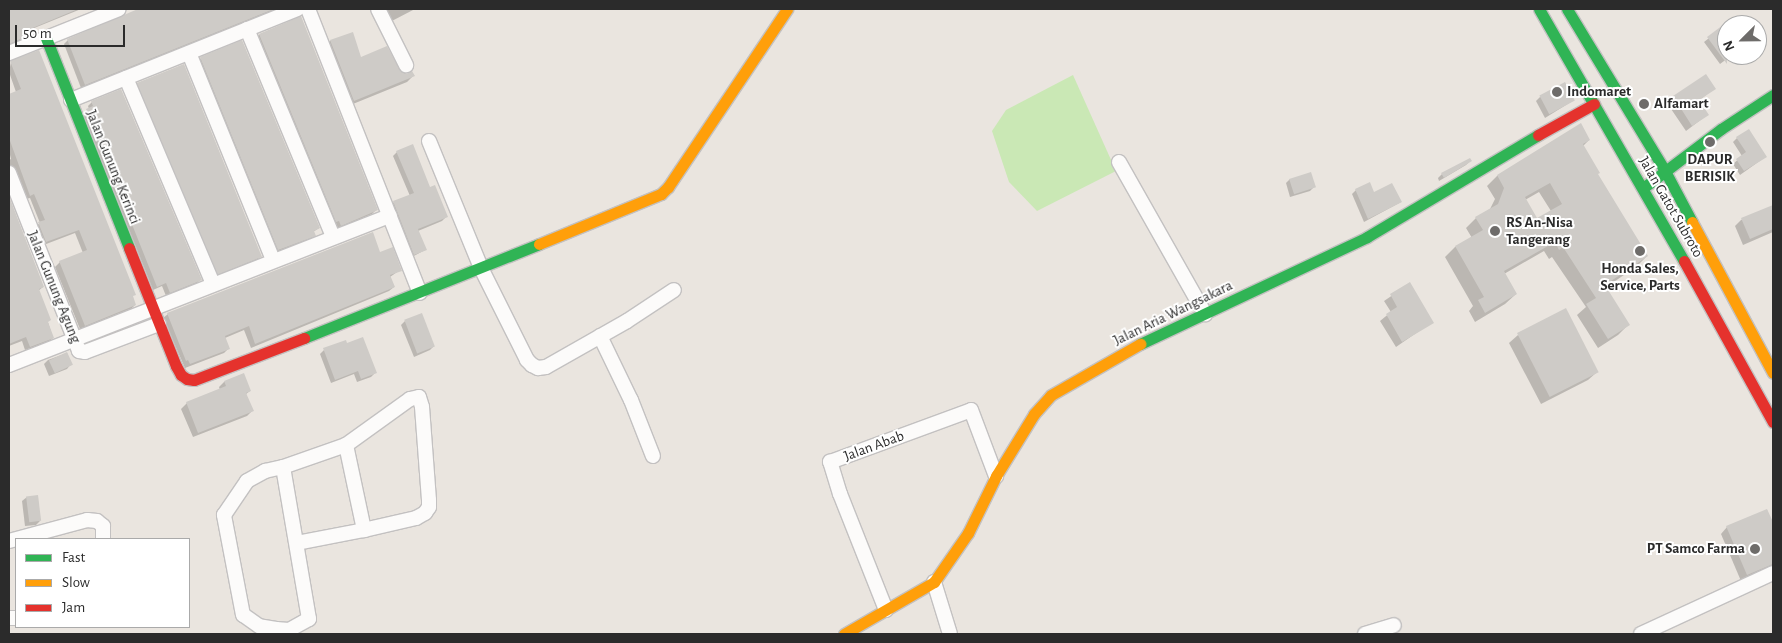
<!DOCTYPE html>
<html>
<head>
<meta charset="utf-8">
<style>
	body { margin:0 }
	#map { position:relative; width:1782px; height:643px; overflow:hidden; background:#eae5df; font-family:"Alegreya Sans",sans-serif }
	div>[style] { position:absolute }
	.green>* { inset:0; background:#cae8b5 }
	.shadow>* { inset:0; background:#0003 }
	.building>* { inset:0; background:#cecbc7; transform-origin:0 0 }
	.roads { filter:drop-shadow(1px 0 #c3c1c1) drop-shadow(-1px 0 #c3c1c1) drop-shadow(0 1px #c3c1c1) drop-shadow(0 -1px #c3c1c1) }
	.street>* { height:14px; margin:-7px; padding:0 7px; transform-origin:7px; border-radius:7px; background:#fcfbfa }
	.fast>* { height:11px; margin:-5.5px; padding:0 5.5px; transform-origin:5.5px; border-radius:5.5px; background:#30b455 }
	.slow>* { height:11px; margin:-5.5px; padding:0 5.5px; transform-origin:5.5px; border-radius:5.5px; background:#ff9f0a }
	.jam>* { height:11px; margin:-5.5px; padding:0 5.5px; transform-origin:5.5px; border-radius:5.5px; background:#e5322d }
	.dots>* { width:14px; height:14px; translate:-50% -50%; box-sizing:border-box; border:2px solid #fff; border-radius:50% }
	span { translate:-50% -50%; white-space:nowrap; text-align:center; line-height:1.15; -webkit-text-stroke:4px #fff; paint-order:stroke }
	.poi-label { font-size:15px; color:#2b2b2b; font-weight:700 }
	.left { translate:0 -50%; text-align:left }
	.right { translate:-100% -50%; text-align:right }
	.street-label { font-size:15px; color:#2b2b2b }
	.frame { position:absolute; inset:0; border:10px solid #2b2b2b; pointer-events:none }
	.legend { position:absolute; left:15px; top:538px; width:175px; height:90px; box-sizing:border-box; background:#fff; border:1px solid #aaa; margin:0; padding:6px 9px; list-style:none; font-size:15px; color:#2b2b2b }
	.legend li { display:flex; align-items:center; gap:10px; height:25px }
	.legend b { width:25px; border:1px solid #aaa }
	.north { position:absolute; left:1717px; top:15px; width:50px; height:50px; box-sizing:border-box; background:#fff; border:1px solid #aaa; border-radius:50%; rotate:247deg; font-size:14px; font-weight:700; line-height:20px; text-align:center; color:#2b2b2b }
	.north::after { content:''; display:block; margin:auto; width:18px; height:22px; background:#6e6c6a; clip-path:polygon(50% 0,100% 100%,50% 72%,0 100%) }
	.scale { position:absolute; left:15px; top:25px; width:110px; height:22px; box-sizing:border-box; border:2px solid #2b2b2b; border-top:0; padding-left:6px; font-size:15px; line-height:18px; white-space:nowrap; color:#2b2b2b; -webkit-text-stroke:4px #fff; paint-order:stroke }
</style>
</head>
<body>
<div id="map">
	<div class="green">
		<i style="clip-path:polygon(1073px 75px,1116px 171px,1037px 211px,1009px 182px,992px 131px,1006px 110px)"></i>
	</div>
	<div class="shadow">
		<i style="clip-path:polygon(9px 9px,81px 9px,22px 33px,23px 37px,19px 41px,9px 45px)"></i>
		<i style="clip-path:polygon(141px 9px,278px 9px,81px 88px,64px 44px,68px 40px)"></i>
		<i style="clip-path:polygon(377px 9px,415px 9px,386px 24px)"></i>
		<i style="clip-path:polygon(301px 18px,376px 210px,372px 214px,336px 230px,255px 40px,259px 35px)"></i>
		<i style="clip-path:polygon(1727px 24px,1727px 55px,1732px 55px,1720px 64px,1704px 42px)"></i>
		<i style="clip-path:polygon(352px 34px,360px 58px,413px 76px,407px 82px,348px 106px,324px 47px,330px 41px)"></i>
		<i style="clip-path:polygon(201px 58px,319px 228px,313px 232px,315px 235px,311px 239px,274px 253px,197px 63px)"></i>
		<i style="clip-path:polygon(11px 62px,135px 305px,131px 309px,80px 329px,55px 267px,60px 262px,83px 253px,75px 233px,41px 246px,34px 228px,40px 223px,30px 198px,26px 199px,9px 170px,9px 160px,11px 159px,9px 151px,9px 95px,16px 92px,9px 72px)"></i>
		<i style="clip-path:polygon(138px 84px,261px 256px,256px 261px,214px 277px,134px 88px)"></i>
		<i style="clip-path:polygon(1714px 89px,1698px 101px,1707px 115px,1686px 131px,1667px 103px,1674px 97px)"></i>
		<i style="clip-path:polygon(1540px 97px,1574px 100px,1545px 118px,1536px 101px)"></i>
		<i style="clip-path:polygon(92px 102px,200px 280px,196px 284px,166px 296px,162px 286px,153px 290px,83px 114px,89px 109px,88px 106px)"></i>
		<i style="clip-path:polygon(evenodd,1580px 125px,1589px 140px,1583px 146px,1597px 175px,1647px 256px,1637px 266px,1605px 288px,1628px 325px,1618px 335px,1598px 348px,1577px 315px,1586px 307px,1552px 257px,1549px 259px,1544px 251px,1504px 274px,1516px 294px,1505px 304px,1475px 322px,1469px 311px,1473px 306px,1445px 257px,1455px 247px,1472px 238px,1466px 228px,1476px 218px,1490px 209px,1495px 199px,1487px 186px,1497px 176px,1580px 125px,1539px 192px,1551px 211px,1537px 219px,1525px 200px,1539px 192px)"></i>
		<i style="clip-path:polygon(1737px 138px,1761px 160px,1740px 175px,1733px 164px,1742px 156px,1733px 142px)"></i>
		<i style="clip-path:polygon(397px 152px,429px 189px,446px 217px,442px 221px,418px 231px,425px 250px,410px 258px,390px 206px,394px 202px,410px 196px,393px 156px)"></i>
		<i style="clip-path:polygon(1470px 161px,1466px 165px,1439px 181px,1438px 178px,1442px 174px)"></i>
		<i style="clip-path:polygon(1290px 179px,1314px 187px,1310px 191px,1290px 197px,1286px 183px)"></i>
		<i style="clip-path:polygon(1356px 190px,1374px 194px,1401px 202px,1364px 222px,1352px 194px)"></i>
		<i style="clip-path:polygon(1773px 206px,1773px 232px,1743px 245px,1735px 226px,1741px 220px)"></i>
		<i style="clip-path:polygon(14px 212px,43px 287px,38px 291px,53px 338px,48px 342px,25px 350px,22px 341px,9px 346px,9px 214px)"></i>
		<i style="clip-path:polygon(380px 253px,400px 270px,390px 277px,394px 287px,389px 291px,251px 348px,244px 330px,225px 338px,229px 348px,224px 353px,185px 368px,163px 318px,168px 314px)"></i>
		<i style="clip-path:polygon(1409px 284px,1432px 322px,1396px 347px,1380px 321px,1391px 312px,1384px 301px)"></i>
		<i style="clip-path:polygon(405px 321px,434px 346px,430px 350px,414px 357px,401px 325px)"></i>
		<i style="clip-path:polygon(1518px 335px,1597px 372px,1588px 380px,1541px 404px,1509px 343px)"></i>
		<i style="clip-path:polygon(324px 350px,375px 373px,371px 377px,357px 382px,354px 374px,331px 383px,320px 354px)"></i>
		<i style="clip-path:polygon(67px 353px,71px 364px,67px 369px,49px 376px,44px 364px,48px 360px)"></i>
		<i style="clip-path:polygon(243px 374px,250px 391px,246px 394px,252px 411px,247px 416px,193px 437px,181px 409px,187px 403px,220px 390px,219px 387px,224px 382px)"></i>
		<i style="clip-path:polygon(27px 497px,40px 521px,36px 525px,25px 526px,22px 501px)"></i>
		<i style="clip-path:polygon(1767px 510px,1773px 526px,1773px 574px,1741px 581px,1721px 534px,1727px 527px)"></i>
	</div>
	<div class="building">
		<i style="clip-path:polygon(9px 9px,78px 9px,23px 32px,25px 37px,9px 44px)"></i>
		<i style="clip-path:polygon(138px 9px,274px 9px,85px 85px,67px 39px)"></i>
		<i style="clip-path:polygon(301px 16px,378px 210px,341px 226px,339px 221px,336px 222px,259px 34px)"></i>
		<i style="clip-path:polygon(1727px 22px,1727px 64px,1707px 37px)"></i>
		<i style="clip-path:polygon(353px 32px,361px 57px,387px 46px,401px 72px,406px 74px,412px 71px,415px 76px,354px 101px,330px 40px)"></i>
		<i style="clip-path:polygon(242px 40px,320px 228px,314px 231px,316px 236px,278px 250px,200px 57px)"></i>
		<i style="clip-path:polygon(39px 50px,136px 295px,133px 296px,136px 305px,85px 326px,59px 261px,87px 250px,79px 230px,46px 242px,38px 222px,45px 220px,34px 194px,30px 196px,9px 138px,9px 94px,21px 89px,10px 61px)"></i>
		<i style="left:184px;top:64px;width:208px;height:51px;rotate:68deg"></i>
		<i style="clip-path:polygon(1706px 74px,1716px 89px,1699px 100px,1709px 115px,1692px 126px,1673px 96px)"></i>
		<i style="left:1565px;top:82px;width:21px;height:29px;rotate:62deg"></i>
		<i style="clip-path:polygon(121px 89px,202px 280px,170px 293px,166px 283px,157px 287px,86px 109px,93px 106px,91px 101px)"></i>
		<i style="clip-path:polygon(evenodd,1581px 123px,1590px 140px,1583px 144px,1600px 173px,1598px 174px,1648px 256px,1605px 285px,1630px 325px,1608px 339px,1586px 304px,1596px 298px,1563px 247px,1559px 250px,1555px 242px,1504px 271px,1517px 294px,1485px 313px,1478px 300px,1484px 297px,1455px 246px,1483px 230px,1475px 217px,1498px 204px,1504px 188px,1497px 175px,1581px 123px,1550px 183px,1562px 204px,1537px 218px,1525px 197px,1550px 183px)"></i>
		<i style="clip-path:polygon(1749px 129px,1767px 157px,1744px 171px,1736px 159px,1746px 152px,1736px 137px)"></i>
		<i style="clip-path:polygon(413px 144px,430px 187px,435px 185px,448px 217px,418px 229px,427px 250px,414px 255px,393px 201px,414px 193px,396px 151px)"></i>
		<i style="clip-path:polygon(1470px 158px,1472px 161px,1444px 178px,1441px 173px)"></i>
		<i style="left:1311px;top:172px;width:16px;height:23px;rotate:72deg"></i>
		<i style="clip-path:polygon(1370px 182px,1374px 192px,1392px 183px,1402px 202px,1368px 219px,1355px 189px)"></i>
		<i style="clip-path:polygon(9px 196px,44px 287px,39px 289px,51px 320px,48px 322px,54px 338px,30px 347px,26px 337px,9px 344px)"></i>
		<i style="clip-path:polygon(1773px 205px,1773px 229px,1750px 239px,1741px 218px)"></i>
		<i style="clip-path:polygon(373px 232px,380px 252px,393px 247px,402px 271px,390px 275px,395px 287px,255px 344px,249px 326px,225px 336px,230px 349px,190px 364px,188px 360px,186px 361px,167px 313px)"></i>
		<i style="clip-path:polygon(1410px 282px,1434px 323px,1402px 342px,1386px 314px,1397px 307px,1390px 294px)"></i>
		<i style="left:1566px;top:308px;width:72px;height:55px;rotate:63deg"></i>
		<i style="left:422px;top:313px;width:36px;height:19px;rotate:69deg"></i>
		<i style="clip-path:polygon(363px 337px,377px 373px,361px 379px,358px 371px,335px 380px,323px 348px,346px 340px,347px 343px)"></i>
		<i style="left:67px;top:352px;width:14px;height:20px;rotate:65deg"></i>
		<i style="clip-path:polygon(244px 373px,251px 391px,246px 393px,254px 411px,198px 433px,186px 402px,226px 386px,224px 381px)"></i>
		<i style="left:38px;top:495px;width:26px;height:12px;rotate:83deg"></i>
		<i style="clip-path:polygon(1767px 509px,1773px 522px,1773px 564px,1747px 575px,1726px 526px)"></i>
	</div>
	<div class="roads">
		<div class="street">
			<i style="left:308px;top:9px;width:305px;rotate:68.5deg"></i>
			<i style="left:378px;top:9px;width:63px;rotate:63.4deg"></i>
			<i style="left:247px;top:29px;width:225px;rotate:67.5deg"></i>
			<i style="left:9px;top:53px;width:118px;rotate:-21.8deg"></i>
			<i style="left:189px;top:53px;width:223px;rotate:67.9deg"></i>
			<i style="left:126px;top:78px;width:224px;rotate:67.1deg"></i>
			<i style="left:71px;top:100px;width:244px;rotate:-21.9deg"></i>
			<i style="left:429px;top:141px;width:137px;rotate:67.7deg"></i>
			<i style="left:481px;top:268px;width:103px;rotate:63.4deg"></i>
			<i style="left:527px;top:360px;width:7px;rotate:45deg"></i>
			<i style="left:532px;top:365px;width:7px;rotate:27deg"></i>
			<i style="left:538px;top:368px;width:8px;rotate:-7deg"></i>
			<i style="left:546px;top:367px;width:93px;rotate:-29.6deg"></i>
			<i style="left:627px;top:321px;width:56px;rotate:-33.4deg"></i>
			<i style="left:1119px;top:162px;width:175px;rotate:60.5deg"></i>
			<i style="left:9px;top:173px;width:191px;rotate:68.5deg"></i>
			<i style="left:79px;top:351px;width:6px;rotate:9deg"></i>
			<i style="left:85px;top:352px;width:79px;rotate:-20.7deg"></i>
			<i style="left:600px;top:336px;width:71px;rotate:64.2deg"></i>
			<i style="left:631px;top:400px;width:60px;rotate:68.6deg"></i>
			<i style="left:9px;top:365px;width:409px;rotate:-21.4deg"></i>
			<i style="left:346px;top:445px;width:87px;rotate:78deg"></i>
			<i style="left:9px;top:541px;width:81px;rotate:-15.1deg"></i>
			<i style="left:87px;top:520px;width:10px;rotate:6deg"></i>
			<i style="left:97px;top:521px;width:8px;rotate:40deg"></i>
			<i style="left:103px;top:526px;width:13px;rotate:90deg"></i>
			<i style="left:934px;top:582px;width:54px;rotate:72.9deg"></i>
			<i style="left:886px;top:610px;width:125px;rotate:-111.6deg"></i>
			<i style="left:840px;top:494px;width:34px;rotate:-107deg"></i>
			<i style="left:830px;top:462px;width:150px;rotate:-20.2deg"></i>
			<i style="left:971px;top:410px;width:71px;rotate:69.3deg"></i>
			<i style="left:9px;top:618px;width:7px"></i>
			<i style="left:276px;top:629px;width:17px;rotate:-170deg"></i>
			<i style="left:259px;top:626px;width:19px;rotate:-145deg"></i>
			<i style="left:243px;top:615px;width:102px;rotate:-100.8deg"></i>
			<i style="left:224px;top:515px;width:41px;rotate:-55.9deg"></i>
			<i style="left:247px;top:481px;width:21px;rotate:-29deg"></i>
			<i style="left:265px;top:471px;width:18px;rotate:-13deg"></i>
			<i style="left:275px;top:634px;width:5px;rotate:-79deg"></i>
			<i style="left:276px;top:629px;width:13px;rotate:4deg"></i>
			<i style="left:289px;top:630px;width:23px;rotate:-29deg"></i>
			<i style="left:309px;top:619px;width:154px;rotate:-99.7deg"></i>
			<i style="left:283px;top:467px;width:67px;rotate:-19.2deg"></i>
			<i style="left:346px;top:445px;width:79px;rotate:-35.7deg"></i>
			<i style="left:410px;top:399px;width:9px;rotate:-13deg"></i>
			<i style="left:419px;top:397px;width:10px;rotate:73deg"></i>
			<i style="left:422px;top:407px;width:93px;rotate:85.7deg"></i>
			<i style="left:429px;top:500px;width:7px;rotate:90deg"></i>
			<i style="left:429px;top:507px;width:7px;rotate:124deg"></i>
			<i style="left:425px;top:513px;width:10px;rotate:151deg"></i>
			<i style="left:416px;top:518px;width:53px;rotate:167deg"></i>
			<i style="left:364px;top:530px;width:68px;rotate:169deg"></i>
			<i style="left:1365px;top:634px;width:30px;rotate:-17deg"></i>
			<i style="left:1641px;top:634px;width:145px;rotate:-24.8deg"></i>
		</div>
		<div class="fast">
			<i style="left:1539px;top:9px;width:291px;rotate:60.1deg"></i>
			<i style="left:1567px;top:9px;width:189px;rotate:58.8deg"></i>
			<i style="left:1665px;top:171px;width:58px;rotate:62.1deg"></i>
			<i style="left:46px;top:38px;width:226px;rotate:68.4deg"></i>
			<i style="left:1643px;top:188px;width:98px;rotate:-37.1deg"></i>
			<i style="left:1721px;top:129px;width:62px;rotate:-33.2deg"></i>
			<i style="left:304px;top:338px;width:253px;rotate:-21.8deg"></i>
			<i style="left:1140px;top:344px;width:251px;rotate:-25.2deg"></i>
			<i style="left:1367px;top:237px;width:199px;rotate:-30.8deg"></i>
		</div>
		<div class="slow">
			<i style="left:1692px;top:222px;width:171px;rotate:61.8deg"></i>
			<i style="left:539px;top:244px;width:132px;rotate:-22.3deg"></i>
			<i style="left:661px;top:194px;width:10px;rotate:-45deg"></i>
			<i style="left:668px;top:187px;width:214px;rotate:-56.2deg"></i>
			<i style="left:844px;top:634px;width:104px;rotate:-30deg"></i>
			<i style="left:934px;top:582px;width:60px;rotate:-55.2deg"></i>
			<i style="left:968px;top:533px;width:64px;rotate:-63.8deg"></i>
			<i style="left:996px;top:476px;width:73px;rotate:-58.5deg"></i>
			<i style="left:1034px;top:414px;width:25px;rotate:-48deg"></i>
			<i style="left:1051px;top:395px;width:103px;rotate:-29.8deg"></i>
		</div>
		<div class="jam">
			<i style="left:1538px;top:135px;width:64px;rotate:-29deg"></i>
			<i style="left:129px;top:248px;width:127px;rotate:68.3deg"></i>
			<i style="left:176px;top:366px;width:10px;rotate:61deg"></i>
			<i style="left:181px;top:375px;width:7px;rotate:34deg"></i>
			<i style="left:187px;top:379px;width:7px;rotate:8deg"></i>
			<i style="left:194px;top:380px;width:118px;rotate:-20.9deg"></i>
			<i style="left:1684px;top:261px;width:184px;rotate:61.1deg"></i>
		</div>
	</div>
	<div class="dots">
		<i style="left:1557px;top:92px;background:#6e6c6a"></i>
		<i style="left:1644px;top:104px;background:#6e6c6a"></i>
		<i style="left:1710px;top:142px;background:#6e6c6a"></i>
		<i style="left:1495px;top:231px;background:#6e6c6a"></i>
		<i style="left:1640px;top:251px;background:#6e6c6a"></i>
		<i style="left:1755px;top:549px;background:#6e6c6a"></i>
	</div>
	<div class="poi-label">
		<span class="left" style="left:1567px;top:92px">Indomaret</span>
		<span class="left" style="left:1654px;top:104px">Alfamart</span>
		<span style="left:1710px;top:168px">DAPUR<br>BERISIK</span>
		<span class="left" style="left:1506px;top:231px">RS An-Nisa<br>Tangerang</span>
		<span style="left:1640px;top:277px">Honda Sales,<br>Service, Parts</span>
		<span class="right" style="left:1745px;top:549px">PT Samco Farma</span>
	</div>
	<div class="street-label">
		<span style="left:113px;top:167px;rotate:68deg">Jalan Gunung Kerinci</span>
		<span style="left:1671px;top:207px;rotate:60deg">Jalan Gatot Subroto</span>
		<span style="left:54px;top:287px;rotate:68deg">Jalan Gunung Agung</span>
		<span style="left:1173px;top:313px;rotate:-26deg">Jalan Aria Wangsakara</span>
		<span style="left:874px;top:446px;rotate:-20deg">Jalan Abab</span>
	</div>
	<div class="frame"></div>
	<ul class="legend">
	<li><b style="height:6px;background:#30b455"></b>Fast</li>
	<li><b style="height:6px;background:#ff9f0a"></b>Slow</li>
	<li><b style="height:6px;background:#e5322d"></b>Jam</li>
	</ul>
	<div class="north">N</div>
	<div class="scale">50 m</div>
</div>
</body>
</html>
